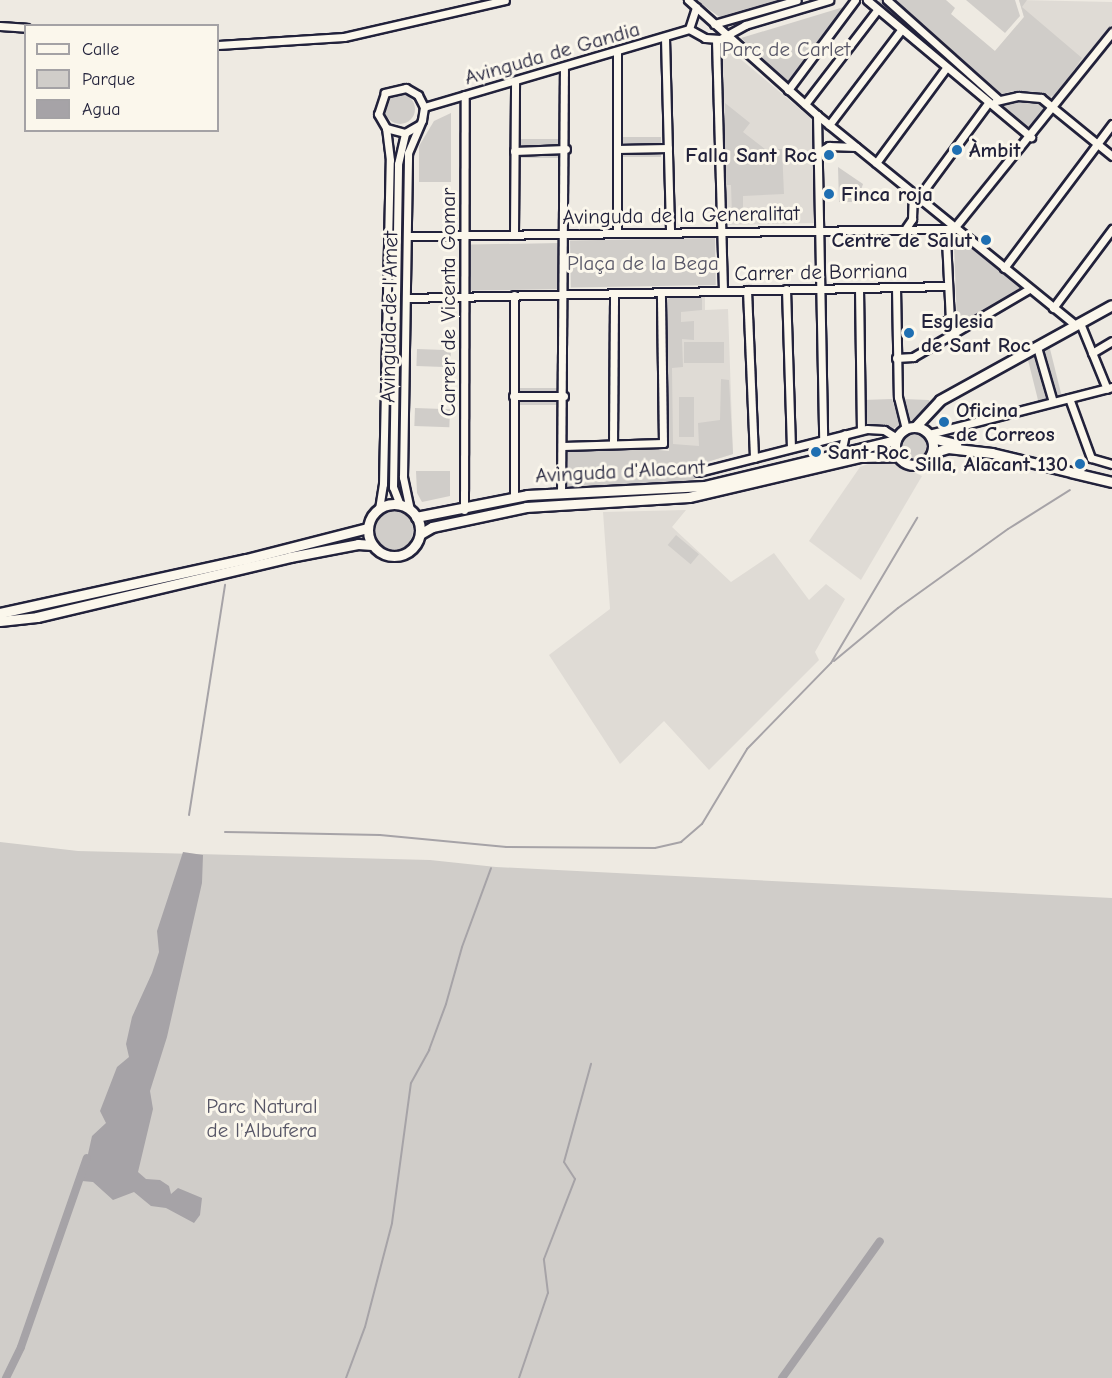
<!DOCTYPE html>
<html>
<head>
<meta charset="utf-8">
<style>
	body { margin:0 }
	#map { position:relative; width:1112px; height:1378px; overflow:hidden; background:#eeeae2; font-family:"Comic Neue",sans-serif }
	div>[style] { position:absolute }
	.built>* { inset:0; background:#dfdbd5 }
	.green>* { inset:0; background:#d0cdc9; transform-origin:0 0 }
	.round { border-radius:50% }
	.water>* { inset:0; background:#a6a3a7 }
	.stream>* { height:2px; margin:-1px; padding:0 1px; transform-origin:1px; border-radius:1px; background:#a6a3a7 }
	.canal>* { height:8px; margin:-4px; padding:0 4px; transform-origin:4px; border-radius:4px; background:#a6a3a7 }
	.roads { filter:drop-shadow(2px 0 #22223b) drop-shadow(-2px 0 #22223b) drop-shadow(0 2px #22223b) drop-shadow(0 -2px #22223b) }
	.street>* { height:7px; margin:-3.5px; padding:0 3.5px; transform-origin:3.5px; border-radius:3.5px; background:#fbf7ec }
	.secondary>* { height:9px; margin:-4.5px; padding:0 4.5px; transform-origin:4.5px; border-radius:4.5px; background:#fbf7ec }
	.secondary>.ring { margin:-4.5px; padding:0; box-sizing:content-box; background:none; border:9px solid #fbf7ec; border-radius:50% }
	.dots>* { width:16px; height:16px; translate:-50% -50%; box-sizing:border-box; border:3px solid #fbf7ec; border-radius:50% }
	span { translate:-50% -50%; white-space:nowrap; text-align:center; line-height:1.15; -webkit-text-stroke:6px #fbf7ec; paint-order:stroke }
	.park-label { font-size:21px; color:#565566 }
	.street-label { font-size:21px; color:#22223b }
	.poi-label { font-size:21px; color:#22223b; font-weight:700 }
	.left { translate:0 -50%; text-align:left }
	.right { translate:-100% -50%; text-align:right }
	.legend { position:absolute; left:24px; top:24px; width:195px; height:108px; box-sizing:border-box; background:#fbf7ec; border:2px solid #a4a2a5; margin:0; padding:8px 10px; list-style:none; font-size:18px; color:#22223b }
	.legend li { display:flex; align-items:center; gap:12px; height:30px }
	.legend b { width:30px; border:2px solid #a4a2a5 }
</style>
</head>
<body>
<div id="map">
	<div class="built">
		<i style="clip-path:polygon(1019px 0,1112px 2px,1112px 25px,1059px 95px,1052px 97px,995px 51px,1024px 17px)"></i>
		<i style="clip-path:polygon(731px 51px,813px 120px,815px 223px,725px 225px,722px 56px)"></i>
		<i style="clip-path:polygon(671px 296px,705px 296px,705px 310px,728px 309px,733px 454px,691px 467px,669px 460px,666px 299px)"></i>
		<i style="clip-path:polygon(884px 458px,922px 476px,861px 580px,809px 541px,860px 467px)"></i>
		<i style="clip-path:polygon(686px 510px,672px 527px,731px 582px,774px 553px,809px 600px,826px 584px,845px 599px,815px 652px,819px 660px,709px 770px,664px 721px,620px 764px,549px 655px,610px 609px,603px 512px)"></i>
	</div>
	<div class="green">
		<i style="clip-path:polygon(696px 0,797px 0,725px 21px)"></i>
		<i style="clip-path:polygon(880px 0,946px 0,955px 8px,951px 14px,995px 51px,1024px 17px,1019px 0,1027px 0,1022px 7px,1082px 58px,1057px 94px,1051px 96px,1052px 101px,1037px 92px,1013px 91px,991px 97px,878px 2px)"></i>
		<i style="clip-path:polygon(966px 0,1015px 0,1020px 16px,1005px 33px)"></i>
		<i style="clip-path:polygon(847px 6px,790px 84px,741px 38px)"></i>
		<i class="round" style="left:385px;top:94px;width:30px;height:30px"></i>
		<i style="clip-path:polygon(1015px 99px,1041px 101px,1049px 110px,1031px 133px,994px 104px)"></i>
		<i style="clip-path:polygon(725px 103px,750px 123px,743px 132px,765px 149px,782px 149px,784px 194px,743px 196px,743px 217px,732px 216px,731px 185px,725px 185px)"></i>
		<i style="clip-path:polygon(451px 113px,451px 182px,419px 182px,419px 146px,434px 121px)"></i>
		<i style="left:661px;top:137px;width:20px;height:39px;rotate:90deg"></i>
		<i style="left:521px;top:139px;width:39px;height:19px"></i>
		<i style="clip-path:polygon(838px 167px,863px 184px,857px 202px,839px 202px)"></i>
		<i style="left:715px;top:238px;width:47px;height:145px;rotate:89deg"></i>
		<i style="clip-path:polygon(961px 240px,1020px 287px,1019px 295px,962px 326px,957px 323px,954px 244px)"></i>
		<i style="left:560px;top:243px;width:46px;height:90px;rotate:89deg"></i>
		<i style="clip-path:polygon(672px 297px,702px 297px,702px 310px,681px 312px,681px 322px,694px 321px,694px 340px,682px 339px,683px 367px,672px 368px,673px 444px,699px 446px,698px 423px,720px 420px,721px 379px,729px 380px,733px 454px,697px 465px,697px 478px,690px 481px,661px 482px,661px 490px,561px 493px,563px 446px,658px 443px,659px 450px,669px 451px,667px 300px)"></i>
		<i style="left:1048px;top:341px;width:61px;height:24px;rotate:76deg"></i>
		<i style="left:724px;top:342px;width:21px;height:40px;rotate:90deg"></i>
		<i style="left:417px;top:349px;width:34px;height:17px;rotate:2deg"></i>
		<i style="left:518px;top:388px;width:40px;height:17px"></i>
		<i style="left:694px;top:397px;width:40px;height:15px;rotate:90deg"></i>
		<i style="clip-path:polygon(892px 399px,900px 424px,893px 429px,865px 425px,863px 400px)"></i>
		<i style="clip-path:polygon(902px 399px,929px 400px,930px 403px,917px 420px,907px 421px)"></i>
		<i style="left:415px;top:408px;width:35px;height:18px;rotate:2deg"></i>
		<i class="round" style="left:901px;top:432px;width:28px;height:28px"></i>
		<i style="clip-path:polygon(416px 471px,450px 471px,450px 496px,422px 502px,417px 493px)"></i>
		<i class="round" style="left:371px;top:509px;width:42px;height:42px"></i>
		<i style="left:676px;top:535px;width:30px;height:13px;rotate:40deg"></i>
		<i style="clip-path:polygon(0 842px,78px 851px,430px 860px,496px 867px,1112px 898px,1112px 1378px,0 1378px)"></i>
	</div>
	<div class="water">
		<i style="clip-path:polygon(183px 852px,203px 855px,202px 883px,167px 1037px,150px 1091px,153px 1109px,138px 1172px,146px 1179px,160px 1180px,169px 1186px,171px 1194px,178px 1188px,202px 1198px,200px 1215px,194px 1223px,166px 1208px,151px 1206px,134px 1192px,113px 1200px,93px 1182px,82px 1181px,92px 1136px,106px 1123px,100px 1111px,117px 1067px,129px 1057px,126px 1044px,132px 1017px,152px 973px,159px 952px,157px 931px)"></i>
	</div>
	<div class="stream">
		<i style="left:834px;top:661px;width:83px;rotate:-39.6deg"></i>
		<i style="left:898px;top:608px;width:135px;rotate:-35.7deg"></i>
		<i style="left:1008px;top:529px;width:73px;rotate:-32.2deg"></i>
		<i style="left:189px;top:815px;width:233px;rotate:-81.1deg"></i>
		<i style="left:225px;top:832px;width:155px;rotate:1.1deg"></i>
		<i style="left:380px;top:835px;width:127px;rotate:5.4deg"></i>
		<i style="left:506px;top:847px;width:149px;rotate:0.4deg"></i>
		<i style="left:655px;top:848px;width:27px;rotate:-13deg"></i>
		<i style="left:681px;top:842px;width:28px;rotate:-41deg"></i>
		<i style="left:702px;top:824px;width:87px;rotate:-59deg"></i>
		<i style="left:747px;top:749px;width:120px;rotate:-45.7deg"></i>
		<i style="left:831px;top:663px;width:169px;rotate:-59.3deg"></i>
		<i style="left:346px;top:1378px;width:54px;rotate:-69.6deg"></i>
		<i style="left:365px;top:1327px;width:107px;rotate:-75.4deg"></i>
		<i style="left:392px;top:1223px;width:141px;rotate:-82.3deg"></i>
		<i style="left:411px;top:1083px;width:38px;rotate:-61deg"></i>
		<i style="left:429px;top:1050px;width:49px;rotate:-69.7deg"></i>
		<i style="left:446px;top:1004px;width:59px;rotate:-74.3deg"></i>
		<i style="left:462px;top:947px;width:84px;rotate:-69.8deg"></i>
		<i style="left:519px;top:1378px;width:90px;rotate:-71.2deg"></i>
		<i style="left:548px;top:1293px;width:34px;rotate:-97deg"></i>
		<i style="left:544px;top:1259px;width:86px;rotate:-68.8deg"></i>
		<i style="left:575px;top:1179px;width:20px;rotate:-123deg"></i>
		<i style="left:564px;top:1162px;width:102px;rotate:-74.6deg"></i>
	</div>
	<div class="canal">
		<i style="left:6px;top:1378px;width:34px;rotate:-64deg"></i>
		<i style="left:21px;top:1347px;width:200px;rotate:-70.8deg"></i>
		<i style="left:782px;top:1378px;width:168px;rotate:-54.4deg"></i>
	</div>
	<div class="roads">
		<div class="street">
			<i style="left:688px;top:0;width:173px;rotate:41.7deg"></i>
			<i style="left:817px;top:115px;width:333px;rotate:39.1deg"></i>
			<i style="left:867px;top:0;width:214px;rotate:39.9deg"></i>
			<i style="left:887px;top:0;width:150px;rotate:41.8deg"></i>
			<i style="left:714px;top:24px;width:86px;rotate:-16.1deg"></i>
			<i style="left:0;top:26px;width:26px;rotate:4deg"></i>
			<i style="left:689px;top:29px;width:18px;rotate:29deg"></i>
			<i style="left:705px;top:38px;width:15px;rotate:4deg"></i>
			<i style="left:720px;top:39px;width:29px;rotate:-29deg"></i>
			<i style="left:745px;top:25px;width:88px;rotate:-16.6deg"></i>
			<i style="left:689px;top:29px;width:23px;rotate:-72deg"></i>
			<i style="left:665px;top:38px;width:193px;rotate:88.5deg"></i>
			<i style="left:716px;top:40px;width:250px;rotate:88.4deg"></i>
			<i style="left:218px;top:45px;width:126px;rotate:-3.6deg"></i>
			<i style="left:344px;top:37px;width:165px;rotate:-12.9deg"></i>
			<i style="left:617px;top:51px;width:181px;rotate:90deg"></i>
			<i style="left:788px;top:90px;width:112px;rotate:-53.3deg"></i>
			<i style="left:996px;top:101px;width:23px;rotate:-13deg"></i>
			<i style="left:1018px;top:96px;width:23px;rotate:5deg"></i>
			<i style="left:1041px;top:98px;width:92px;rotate:39.2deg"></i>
			<i style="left:805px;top:104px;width:118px;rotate:-52.5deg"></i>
			<i style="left:424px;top:107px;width:276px;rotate:-16.4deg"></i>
			<i style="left:817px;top:115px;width:324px;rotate:88.9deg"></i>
			<i style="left:829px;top:125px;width:119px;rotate:-52.8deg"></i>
			<i style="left:617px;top:149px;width:51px;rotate:-1.1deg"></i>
			<i style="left:514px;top:151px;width:52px;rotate:-2.2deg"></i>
			<i style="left:819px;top:152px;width:12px;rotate:-31deg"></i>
			<i style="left:829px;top:146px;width:27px;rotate:2deg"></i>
			<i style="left:876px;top:163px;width:118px;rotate:-53.6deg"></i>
			<i style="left:918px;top:198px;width:118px;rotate:-53.6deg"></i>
			<i style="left:906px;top:228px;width:11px;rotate:-56deg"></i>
			<i style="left:912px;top:219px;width:25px;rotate:-88deg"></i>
			<i style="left:514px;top:234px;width:153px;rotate:-89.6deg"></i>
			<i style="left:407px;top:236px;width:549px;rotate:-0.73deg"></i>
			<i style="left:1004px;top:268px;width:180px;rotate:-53.1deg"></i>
			<i style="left:896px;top:287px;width:110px;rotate:89deg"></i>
			<i style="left:898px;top:397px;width:32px;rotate:76deg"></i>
			<i style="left:859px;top:288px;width:142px;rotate:89.2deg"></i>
			<i style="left:786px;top:289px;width:159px;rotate:88.2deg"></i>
			<i style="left:747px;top:290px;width:168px;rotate:87.6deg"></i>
			<i style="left:514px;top:295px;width:203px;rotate:90deg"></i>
			<i style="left:406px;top:298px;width:542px;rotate:-1.27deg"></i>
			<i style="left:1053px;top:308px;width:99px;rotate:-53.2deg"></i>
			<i style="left:931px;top:321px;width:19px"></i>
			<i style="left:1080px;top:323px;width:71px;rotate:67.8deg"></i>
			<i style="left:955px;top:333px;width:13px;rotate:-113deg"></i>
			<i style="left:950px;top:321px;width:83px;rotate:-92.8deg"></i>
			<i style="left:946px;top:238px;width:265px;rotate:-51.1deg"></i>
			<i style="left:1037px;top:347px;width:57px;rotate:73.8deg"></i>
			<i style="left:1092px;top:353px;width:23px;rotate:-31deg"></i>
			<i style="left:896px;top:358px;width:17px;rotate:-3deg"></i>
			<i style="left:913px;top:357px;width:134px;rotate:-30.4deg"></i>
			<i style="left:513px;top:396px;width:51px"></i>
			<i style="left:1069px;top:398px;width:64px;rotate:69.9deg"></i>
			<i style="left:1091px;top:458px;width:22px;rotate:16deg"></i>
			<i style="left:929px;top:434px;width:189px;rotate:-14.4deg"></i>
			<i style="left:613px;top:444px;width:151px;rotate:-89.6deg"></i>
			<i style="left:563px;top:446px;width:100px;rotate:-1.7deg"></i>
			<i style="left:663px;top:443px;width:151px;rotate:-90.8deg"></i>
			<i style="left:841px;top:453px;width:19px;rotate:-78deg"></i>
			<i style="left:698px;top:472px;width:174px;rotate:-14.3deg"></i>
			<i style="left:867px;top:429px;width:17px;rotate:3deg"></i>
			<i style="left:884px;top:430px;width:15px;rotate:32deg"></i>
			<i style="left:561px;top:493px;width:426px;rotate:-89.6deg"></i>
			<i style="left:400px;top:505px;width:19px;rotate:-111deg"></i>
			<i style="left:393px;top:487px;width:323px;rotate:-89.1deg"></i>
			<i style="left:398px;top:164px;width:32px;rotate:-77deg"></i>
			<i style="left:379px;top:509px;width:25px;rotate:-81deg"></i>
			<i style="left:383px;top:484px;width:324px;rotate:-88.8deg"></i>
			<i style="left:390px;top:160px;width:32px;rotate:-97deg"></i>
			<i style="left:410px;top:510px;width:34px;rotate:-102deg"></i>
			<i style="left:403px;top:477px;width:324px;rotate:-89.1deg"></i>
			<i style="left:408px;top:153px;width:36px;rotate:-67deg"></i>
			<i style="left:422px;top:120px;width:13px;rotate:-81deg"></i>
			<i style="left:424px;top:107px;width:13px;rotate:-117deg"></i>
			<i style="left:418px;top:95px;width:14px;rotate:-150deg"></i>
			<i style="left:406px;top:88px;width:22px;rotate:167deg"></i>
			<i style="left:385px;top:93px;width:22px;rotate:108deg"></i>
			<i style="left:378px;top:114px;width:16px;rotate:60deg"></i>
			<i style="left:386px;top:128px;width:20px;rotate:15deg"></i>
			<i style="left:405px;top:133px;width:16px;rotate:-30deg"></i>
			<i style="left:464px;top:510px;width:415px;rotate:-89.9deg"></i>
		</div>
		<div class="secondary">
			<i style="left:916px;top:426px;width:35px;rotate:-47deg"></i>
			<i style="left:940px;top:400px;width:196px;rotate:-28.9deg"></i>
			<i class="ring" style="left:895px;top:427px;width:29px;height:29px"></i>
			<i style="left:932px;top:438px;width:25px;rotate:14deg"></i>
			<i style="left:932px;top:453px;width:17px;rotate:-17deg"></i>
			<i style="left:948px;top:448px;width:44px;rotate:6.5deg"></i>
			<i style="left:992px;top:453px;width:123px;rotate:13.6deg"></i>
			<i class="ring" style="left:368px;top:504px;width:43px;height:43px"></i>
			<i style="left:416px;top:517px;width:113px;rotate:-11.2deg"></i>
			<i style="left:527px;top:495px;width:178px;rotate:-2.9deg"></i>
			<i style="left:705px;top:486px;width:196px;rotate:-13.5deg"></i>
			<i style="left:420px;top:534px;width:14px;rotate:-30deg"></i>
			<i style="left:432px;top:527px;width:96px;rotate:-12deg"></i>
			<i style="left:526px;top:507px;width:163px;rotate:-3.5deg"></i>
			<i style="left:689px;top:497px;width:175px;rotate:-13.2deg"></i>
			<i style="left:859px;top:457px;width:39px;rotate:-1deg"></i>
			<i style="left:0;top:613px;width:252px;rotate:-12.4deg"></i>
			<i style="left:246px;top:559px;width:126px;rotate:-14.3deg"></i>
			<i style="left:0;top:621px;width:37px;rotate:-6deg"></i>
			<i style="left:37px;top:617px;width:260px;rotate:-13.3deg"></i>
			<i style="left:290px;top:557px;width:69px;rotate:-10.8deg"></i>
			<i style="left:358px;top:544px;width:14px;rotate:4deg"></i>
		</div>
	</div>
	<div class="dots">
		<i style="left:957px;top:150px;background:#1f6fb2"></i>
		<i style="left:829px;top:155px;background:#1f6fb2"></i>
		<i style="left:829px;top:194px;background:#1f6fb2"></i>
		<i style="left:986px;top:240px;background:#1f6fb2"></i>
		<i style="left:909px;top:333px;background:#1f6fb2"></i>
		<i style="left:944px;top:422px;background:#1f6fb2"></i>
		<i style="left:816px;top:452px;background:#1f6fb2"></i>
		<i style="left:1080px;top:464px;background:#1f6fb2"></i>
	</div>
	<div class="park-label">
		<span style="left:786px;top:49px">Parc de Carlet</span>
		<span style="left:643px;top:263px">Plaça de la Bega</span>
		<span style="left:262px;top:1118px">Parc Natural<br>de l'Albufera</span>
	</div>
	<div class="street-label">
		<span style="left:552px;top:53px;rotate:-16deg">Avinguda de Gandia</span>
		<span style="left:681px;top:215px;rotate:-1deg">Avinguda de la Generalitat</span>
		<span style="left:821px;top:272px;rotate:-1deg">Carrer de Borriana</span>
		<span style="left:448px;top:302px;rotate:-90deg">Carrer de Vicenta Gomar</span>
		<span style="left:389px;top:317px;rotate:-89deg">Avinguda de l'Amet</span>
		<span style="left:620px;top:471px;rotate:-3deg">Avinguda d'Alacant</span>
	</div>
	<div class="poi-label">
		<span class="left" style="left:969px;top:150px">Àmbit</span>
		<span class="right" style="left:817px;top:155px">Falla Sant Roc</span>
		<span class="left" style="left:841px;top:194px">Finca roja</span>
		<span class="right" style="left:972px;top:240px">Centre de Salut</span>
		<span class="left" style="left:921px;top:333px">Esglesia<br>de Sant Roc</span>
		<span class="left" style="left:956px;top:422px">Oficina<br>de Correos</span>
		<span class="left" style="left:828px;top:452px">Sant Roc</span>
		<span class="right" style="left:1068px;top:464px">Silla, Alacant 130</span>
	</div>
	<ul class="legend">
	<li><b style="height:8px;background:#fbf7ec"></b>Calle</li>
	<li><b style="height:16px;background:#d0cdc9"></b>Parque</li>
	<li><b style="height:16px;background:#a6a3a7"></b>Agua</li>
	</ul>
</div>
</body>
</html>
